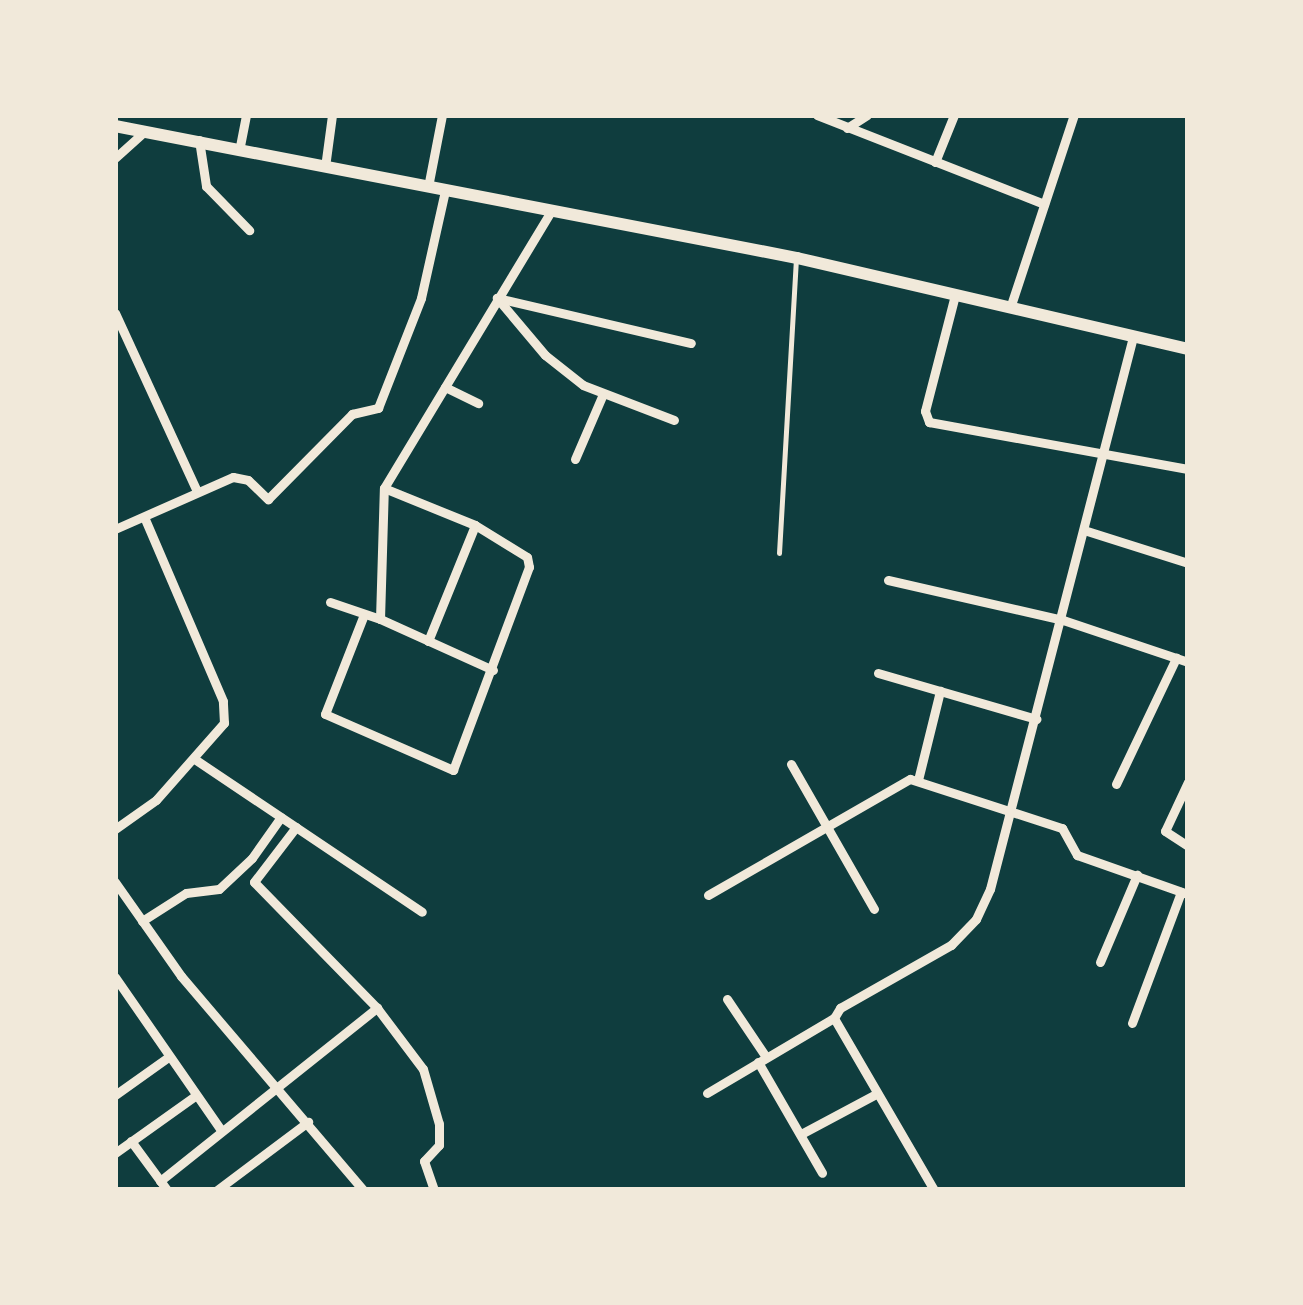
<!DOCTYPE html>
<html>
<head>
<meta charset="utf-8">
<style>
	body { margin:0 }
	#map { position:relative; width:1303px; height:1305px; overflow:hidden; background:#0f3d3e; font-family:Karla,sans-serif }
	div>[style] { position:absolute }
	.service>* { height:5px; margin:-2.5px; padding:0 2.5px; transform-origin:2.5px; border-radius:2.5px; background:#f1e9da }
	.minor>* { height:9px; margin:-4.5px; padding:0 4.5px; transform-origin:4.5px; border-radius:4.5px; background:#f1e9da }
	.secondary>* { height:12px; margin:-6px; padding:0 6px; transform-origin:6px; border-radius:6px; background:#f1e9da }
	span { translate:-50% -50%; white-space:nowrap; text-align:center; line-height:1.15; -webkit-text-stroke:8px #f1e9da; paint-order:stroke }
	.frame { position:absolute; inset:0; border:118px solid #f1e9da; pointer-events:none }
</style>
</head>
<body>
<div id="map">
	<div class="service">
		<i style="left:779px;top:553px;width:292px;rotate:-86.7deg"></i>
	</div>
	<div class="minor">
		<i style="left:817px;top:115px;width:244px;rotate:21.4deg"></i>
		<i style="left:847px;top:128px;width:24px;rotate:-33deg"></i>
		<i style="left:199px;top:140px;width:47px;rotate:81.3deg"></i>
		<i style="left:206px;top:186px;width:62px;rotate:45.7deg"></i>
		<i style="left:240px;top:146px;width:32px;rotate:-79deg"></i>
		<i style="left:115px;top:158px;width:40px;rotate:-42deg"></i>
		<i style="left:935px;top:162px;width:51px;rotate:-68deg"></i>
		<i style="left:325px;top:167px;width:52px;rotate:-82.3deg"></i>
		<i style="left:428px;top:187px;width:73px;rotate:-79deg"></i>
		<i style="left:955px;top:295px;width:120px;rotate:104.5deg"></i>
		<i style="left:925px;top:411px;width:12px;rotate:70deg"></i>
		<i style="left:929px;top:422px;width:263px;rotate:10.3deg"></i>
		<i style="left:1010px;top:308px;width:203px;rotate:-71.7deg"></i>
		<i style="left:115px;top:313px;width:196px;rotate:65.3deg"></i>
		<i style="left:445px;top:387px;width:37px;rotate:26deg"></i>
		<i style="left:674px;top:420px;width:97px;rotate:-159deg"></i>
		<i style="left:583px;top:385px;width:48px;rotate:-141.7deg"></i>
		<i style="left:545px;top:355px;width:75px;rotate:-130.1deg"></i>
		<i style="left:497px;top:298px;width:199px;rotate:13.1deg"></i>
		<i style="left:575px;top:459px;width:71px;rotate:-66.7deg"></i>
		<i style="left:115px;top:529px;width:129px;rotate:-23.8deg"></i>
		<i style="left:233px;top:477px;width:15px;rotate:11deg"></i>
		<i style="left:248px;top:480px;width:28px;rotate:44deg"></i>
		<i style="left:268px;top:499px;width:120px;rotate:-45.3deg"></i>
		<i style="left:352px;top:414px;width:27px;rotate:-13deg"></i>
		<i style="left:378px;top:408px;width:118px;rotate:-68.6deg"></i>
		<i style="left:421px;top:298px;width:110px;rotate:-77.4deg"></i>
		<i style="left:1087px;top:531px;width:106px;rotate:17.6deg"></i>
		<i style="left:888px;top:580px;width:180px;rotate:12.9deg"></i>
		<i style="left:1063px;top:620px;width:132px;rotate:18.6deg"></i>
		<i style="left:330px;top:602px;width:53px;rotate:18.8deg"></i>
		<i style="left:363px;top:617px;width:104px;rotate:111.4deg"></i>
		<i style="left:325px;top:714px;width:140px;rotate:23.6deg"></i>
		<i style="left:453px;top:770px;width:217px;rotate:-69.5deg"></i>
		<i style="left:529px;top:567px;width:10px;rotate:-101deg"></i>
		<i style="left:527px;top:557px;width:61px;rotate:-148.4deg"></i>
		<i style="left:475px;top:525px;width:98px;rotate:-157.9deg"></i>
		<i style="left:428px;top:641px;width:125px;rotate:-67.9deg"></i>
		<i style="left:493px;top:670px;width:124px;rotate:-155.7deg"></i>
		<i style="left:380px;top:619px;width:131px;rotate:-88.3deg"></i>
		<i style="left:384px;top:488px;width:325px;rotate:-58.9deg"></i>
		<i style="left:878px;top:673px;width:165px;rotate:16.2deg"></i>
		<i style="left:196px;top:760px;width:272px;rotate:33.9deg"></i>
		<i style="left:791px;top:764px;width:167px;rotate:60.2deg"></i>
		<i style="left:918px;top:780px;width:92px;rotate:-76.1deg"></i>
		<i style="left:1188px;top:782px;width:54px;rotate:115.1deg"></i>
		<i style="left:1165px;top:831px;width:27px;rotate:33deg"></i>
		<i style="left:1116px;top:784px;width:140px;rotate:-64.5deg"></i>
		<i style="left:296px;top:827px;width:69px;rotate:127.4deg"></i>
		<i style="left:254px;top:882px;width:176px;rotate:45.7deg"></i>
		<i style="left:377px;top:1008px;width:76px;rotate:53deg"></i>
		<i style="left:423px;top:1069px;width:57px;rotate:73.8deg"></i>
		<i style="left:439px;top:1124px;width:21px;rotate:90deg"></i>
		<i style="left:439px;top:1145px;width:22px;rotate:133deg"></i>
		<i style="left:424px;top:1161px;width:31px;rotate:71deg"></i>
		<i style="left:115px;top:829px;width:50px;rotate:-35.3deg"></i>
		<i style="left:156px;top:800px;width:103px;rotate:-48.6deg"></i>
		<i style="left:224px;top:723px;width:22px;rotate:-93deg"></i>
		<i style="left:223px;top:701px;width:200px;rotate:-113.2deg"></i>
		<i style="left:115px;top:882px;width:115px;rotate:54.9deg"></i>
		<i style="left:181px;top:976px;width:281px;rotate:49.6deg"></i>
		<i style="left:708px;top:895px;width:233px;rotate:-29.9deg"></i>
		<i style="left:910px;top:779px;width:160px;rotate:17.9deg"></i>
		<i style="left:1062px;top:828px;width:31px;rotate:61deg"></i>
		<i style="left:1077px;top:855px;width:118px;rotate:19.4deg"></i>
		<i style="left:142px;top:921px;width:52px;rotate:-32.5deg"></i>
		<i style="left:186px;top:893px;width:33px;rotate:-7deg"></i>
		<i style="left:219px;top:889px;width:45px;rotate:-43.2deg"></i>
		<i style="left:252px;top:858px;width:50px;rotate:-54.7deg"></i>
		<i style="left:1100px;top:962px;width:95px;rotate:-67deg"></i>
		<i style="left:115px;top:977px;width:186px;rotate:55.3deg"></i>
		<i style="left:727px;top:999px;width:70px;rotate:56.1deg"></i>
		<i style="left:1132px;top:1023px;width:140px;rotate:-69.5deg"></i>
		<i style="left:758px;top:1062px;width:128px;rotate:60deg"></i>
		<i style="left:707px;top:1093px;width:147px;rotate:-30.6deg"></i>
		<i style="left:115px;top:1095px;width:64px;rotate:-35.4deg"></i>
		<i style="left:801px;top:1134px;width:85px;rotate:-28.1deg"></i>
		<i style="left:131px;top:1141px;width:61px;rotate:53.7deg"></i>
		<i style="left:115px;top:1153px;width:98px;rotate:-35.5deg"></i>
		<i style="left:160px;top:1181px;width:278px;rotate:-38.6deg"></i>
		<i style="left:217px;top:1190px;width:114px;rotate:-36.8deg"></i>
		<i style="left:934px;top:1190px;width:199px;rotate:-120.2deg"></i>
		<i style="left:834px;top:1018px;width:12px;rotate:-59deg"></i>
		<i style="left:840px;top:1008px;width:128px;rotate:-29.6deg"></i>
		<i style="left:951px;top:945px;width:36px;rotate:-46deg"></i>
		<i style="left:976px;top:919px;width:33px;rotate:-65deg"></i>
		<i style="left:990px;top:889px;width:570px;rotate:-75.48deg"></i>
	</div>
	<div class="secondary">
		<i style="left:115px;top:126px;width:695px;rotate:10.95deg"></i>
		<i style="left:797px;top:258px;width:401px;rotate:13.1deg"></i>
	</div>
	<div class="frame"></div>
</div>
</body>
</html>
